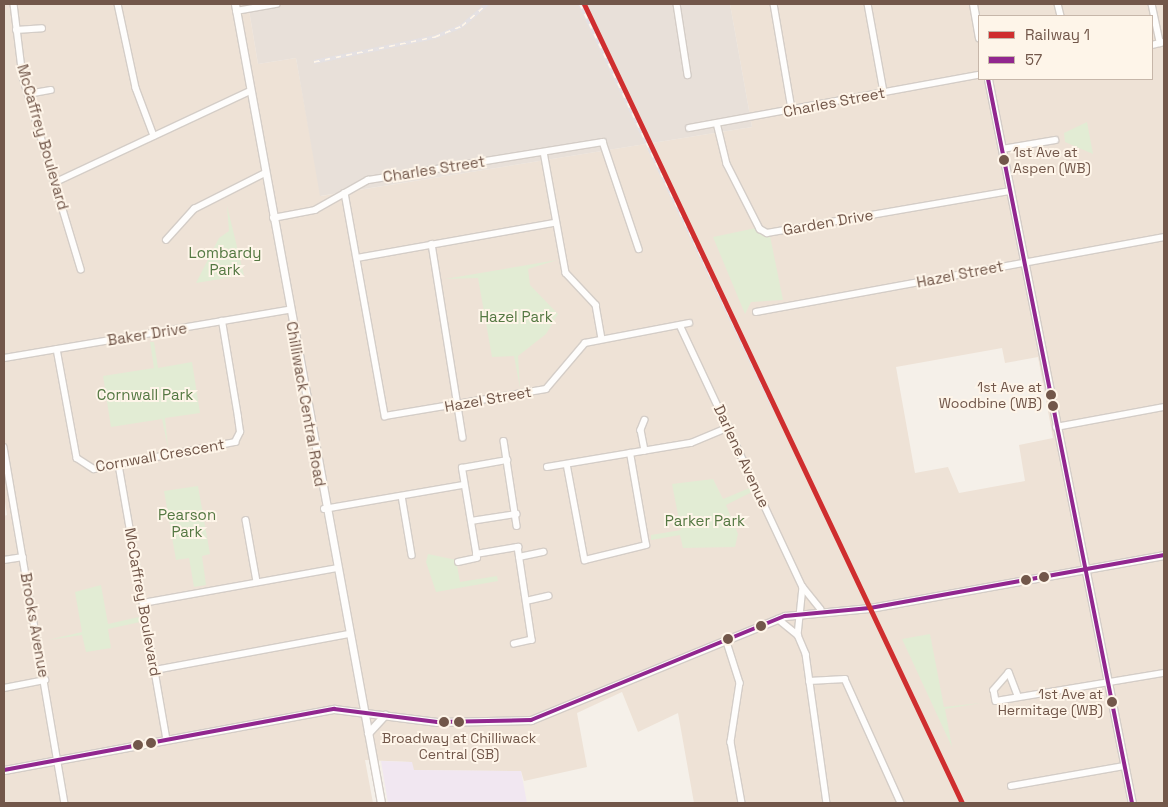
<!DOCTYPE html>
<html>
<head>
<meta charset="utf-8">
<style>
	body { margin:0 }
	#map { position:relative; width:1168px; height:807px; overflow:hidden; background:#f5f0e9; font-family:"Space Grotesk",sans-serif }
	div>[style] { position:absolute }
	.residential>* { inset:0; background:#eee2d6 }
	.industrial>* { inset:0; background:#e8e0d9 }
	.education>* { inset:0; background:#f1e7f1 }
	.green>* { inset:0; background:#e2ecd4 }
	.roads { filter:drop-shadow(1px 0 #d4cdc7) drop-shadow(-1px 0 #d4cdc7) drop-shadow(0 1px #d4cdc7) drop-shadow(0 -1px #d4cdc7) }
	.minor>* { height:5.5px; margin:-2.75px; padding:0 2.75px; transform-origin:2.75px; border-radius:2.75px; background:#fefdfc }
	.tertiary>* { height:7px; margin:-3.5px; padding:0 3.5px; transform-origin:3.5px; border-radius:3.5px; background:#fefdfc }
	.rail>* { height:4px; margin-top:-2px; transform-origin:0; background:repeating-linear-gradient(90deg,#fef5e9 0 5.5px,#e4e1e4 0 11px); box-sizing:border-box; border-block:1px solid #e4e1e4 }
	.bus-1>* { height:4px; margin:-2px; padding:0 2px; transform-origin:2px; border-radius:2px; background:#91278f }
	.rail-1>* { height:5px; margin:-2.5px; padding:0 2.5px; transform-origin:2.5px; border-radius:2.5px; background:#cf2e2f }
	.dots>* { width:14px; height:14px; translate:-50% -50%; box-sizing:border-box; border:2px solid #fef5e9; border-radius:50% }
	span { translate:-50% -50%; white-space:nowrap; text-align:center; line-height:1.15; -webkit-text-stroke:4px #fef5e9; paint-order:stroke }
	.bus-label { font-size:14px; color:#72574a }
	.left { translate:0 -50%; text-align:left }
	.right { translate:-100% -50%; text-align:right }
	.street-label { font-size:15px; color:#72574a }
	.park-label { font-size:15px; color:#547842 }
	.frame { position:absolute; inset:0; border:5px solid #72574a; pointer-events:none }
	.legend { position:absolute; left:978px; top:15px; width:175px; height:65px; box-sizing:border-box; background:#fef5e9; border:1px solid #c6b6a9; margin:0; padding:6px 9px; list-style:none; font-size:15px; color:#72574a }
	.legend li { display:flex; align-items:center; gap:10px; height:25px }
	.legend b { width:25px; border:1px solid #c6b6a9 }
</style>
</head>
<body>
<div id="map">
	<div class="residential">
		<i style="clip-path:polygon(evenodd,4px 4px,248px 4px,258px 64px,296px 58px,321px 196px,752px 127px,730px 4px,1164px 4px,1164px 803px,694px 803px,678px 713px,638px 732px,622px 692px,577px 713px,587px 767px,524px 781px,521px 771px,413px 770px,411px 762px,365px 760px,373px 803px,4px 803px,4px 516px,7px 515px,4px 495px,4px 4px,979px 16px,1152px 16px,1152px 79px,979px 79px,979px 16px,4px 4px,1002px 348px,1005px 363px,1038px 357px,1053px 438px,1019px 445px,1025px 481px,959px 493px,948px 467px,915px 473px,896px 367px,1002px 348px)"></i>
	</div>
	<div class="industrial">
		<i style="clip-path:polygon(248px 4px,730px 4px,752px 127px,320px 196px,296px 58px,258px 64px)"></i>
	</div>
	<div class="education">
		<i style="clip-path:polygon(381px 761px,412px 762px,414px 770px,521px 771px,527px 803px,388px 803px)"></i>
	</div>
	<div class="green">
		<i style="clip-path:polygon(1087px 122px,1093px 154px,1065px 142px,1064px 133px)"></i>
		<i style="clip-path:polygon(227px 206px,244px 275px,196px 283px,219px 238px,229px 231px)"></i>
		<i style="clip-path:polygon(756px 228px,763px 236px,770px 236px,783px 300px,751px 302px,745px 314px,713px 237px)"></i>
		<i style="clip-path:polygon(557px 260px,528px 269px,530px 285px,558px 314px,546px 334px,518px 356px,520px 388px,514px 356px,492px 357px,478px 278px,445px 279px)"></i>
		<i style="clip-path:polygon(150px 342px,154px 342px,158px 368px,192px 362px,200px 413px,165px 418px,168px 448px,162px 419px,111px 427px,103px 376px,154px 368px)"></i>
		<i style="clip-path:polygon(713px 479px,723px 499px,752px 487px,754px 491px,726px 505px,738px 534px,735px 547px,683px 548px,680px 535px,651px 540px,651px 535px,681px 530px,672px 484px)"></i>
		<i style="clip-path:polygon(198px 486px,210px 554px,202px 556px,206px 585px,194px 587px,189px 558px,176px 560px,164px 491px)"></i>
		<i style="clip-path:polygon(428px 554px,456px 560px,460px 582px,497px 576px,498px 581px,436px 592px,426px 562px)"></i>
		<i style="clip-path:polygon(101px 585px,108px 624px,139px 617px,140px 622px,108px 629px,111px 648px,86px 652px,82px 635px,48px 640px,82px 632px,75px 592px)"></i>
		<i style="clip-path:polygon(930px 634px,944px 707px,981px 703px,945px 709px,952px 747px,902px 639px)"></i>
	</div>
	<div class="roads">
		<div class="minor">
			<i style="left:14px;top:4px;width:74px;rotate:83deg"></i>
			<i style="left:23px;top:77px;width:201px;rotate:73.2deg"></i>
			<i style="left:118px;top:4px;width:86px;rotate:77.9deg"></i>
			<i style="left:136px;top:88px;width:51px;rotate:69.4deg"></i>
			<i style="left:677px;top:4px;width:72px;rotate:81.2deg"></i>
			<i style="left:774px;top:4px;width:107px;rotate:80.3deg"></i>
			<i style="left:868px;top:4px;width:89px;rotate:79.7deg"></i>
			<i style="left:1058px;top:4px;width:12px;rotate:76deg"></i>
			<i style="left:1152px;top:4px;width:40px;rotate:78deg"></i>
			<i style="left:236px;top:11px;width:41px;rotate:-9.9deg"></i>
			<i style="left:16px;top:30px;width:26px;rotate:-4deg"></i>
			<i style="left:1152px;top:45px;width:12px;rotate:-14deg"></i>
			<i style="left:28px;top:94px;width:23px;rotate:-10deg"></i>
			<i style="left:717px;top:123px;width:42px;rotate:76.3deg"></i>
			<i style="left:727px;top:164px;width:73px;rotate:63.1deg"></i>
			<i style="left:760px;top:229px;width:8px;rotate:30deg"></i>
			<i style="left:767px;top:233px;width:247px;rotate:-9.8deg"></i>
			<i style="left:689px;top:128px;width:295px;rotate:-10.4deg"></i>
			<i style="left:1002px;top:149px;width:54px;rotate:-9.6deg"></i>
			<i style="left:544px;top:152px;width:123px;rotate:79.7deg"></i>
			<i style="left:566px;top:273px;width:44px;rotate:46.8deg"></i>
			<i style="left:596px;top:305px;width:34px;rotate:80deg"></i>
			<i style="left:56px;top:182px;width:214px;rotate:-25.1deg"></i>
			<i style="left:345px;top:193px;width:227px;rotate:79.8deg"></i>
			<i style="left:385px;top:416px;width:163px;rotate:-9.5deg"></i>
			<i style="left:546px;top:389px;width:60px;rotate:-49.7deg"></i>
			<i style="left:585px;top:343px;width:106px;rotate:-10.9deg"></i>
			<i style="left:273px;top:218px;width:43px;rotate:-10.8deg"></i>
			<i style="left:315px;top:210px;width:61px;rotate:-29.5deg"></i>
			<i style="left:368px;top:180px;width:238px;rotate:-9.2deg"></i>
			<i style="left:603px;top:142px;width:113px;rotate:71.4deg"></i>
			<i style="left:166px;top:240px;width:42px;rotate:-47.9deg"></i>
			<i style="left:194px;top:209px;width:80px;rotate:-26.9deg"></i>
			<i style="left:432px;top:244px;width:196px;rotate:80.9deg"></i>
			<i style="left:357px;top:258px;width:200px;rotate:-10.1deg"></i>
			<i style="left:756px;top:312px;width:415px;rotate:-10.4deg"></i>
			<i style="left:680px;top:325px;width:289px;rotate:64.9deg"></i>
			<i style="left:803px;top:587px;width:28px;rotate:51deg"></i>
			<i style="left:57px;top:349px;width:111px;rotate:79.6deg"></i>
			<i style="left:77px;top:458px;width:20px;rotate:33deg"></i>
			<i style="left:94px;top:469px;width:144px;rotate:-10.8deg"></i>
			<i style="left:235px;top:442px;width:11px;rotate:-63deg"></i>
			<i style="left:240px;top:432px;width:15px;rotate:-98deg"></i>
			<i style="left:238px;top:417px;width:97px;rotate:-99.5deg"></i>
			<i style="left:4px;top:358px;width:289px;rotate:-9.6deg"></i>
			<i style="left:645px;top:420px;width:11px;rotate:112deg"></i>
			<i style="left:641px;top:430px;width:21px;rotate:79deg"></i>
			<i style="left:1056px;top:427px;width:110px;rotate:-10.5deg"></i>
			<i style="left:504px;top:441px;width:86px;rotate:81.3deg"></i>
			<i style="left:4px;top:447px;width:361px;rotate:80.3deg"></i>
			<i style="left:567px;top:464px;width:98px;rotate:79.4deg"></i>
			<i style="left:585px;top:560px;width:63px;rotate:-13.8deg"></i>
			<i style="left:646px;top:545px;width:93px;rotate:-99.9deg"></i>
			<i style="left:119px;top:465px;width:279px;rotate:80.1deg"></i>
			<i style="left:547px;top:467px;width:146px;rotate:-9.5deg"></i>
			<i style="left:691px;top:443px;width:41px;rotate:-22.8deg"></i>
			<i style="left:402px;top:496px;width:60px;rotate:80.4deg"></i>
			<i style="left:324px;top:509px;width:141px;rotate:-9.8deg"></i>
			<i style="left:246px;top:520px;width:63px;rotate:79.9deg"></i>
			<i style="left:471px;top:521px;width:46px;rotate:-8.8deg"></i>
			<i style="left:476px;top:554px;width:43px;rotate:-9.5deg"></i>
			<i style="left:518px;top:547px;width:94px;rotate:81.4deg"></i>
			<i style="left:532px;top:640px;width:18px;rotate:167deg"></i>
			<i style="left:519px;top:557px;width:25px;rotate:-12deg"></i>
			<i style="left:4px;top:560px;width:19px;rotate:-9deg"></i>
			<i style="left:458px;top:562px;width:19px;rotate:-12deg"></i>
			<i style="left:477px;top:558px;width:91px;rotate:-99.5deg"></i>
			<i style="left:462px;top:468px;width:46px;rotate:-10.1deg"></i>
			<i style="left:803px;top:587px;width:48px;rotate:95.9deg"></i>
			<i style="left:798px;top:635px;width:21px;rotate:67deg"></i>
			<i style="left:806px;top:654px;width:150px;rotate:82deg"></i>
			<i style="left:526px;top:601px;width:23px;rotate:-13deg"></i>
			<i style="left:143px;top:603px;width:198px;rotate:-10.2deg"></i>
			<i style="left:778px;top:619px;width:26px;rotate:39deg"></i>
			<i style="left:726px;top:639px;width:46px;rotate:72.3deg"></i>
			<i style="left:740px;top:683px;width:60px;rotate:98.7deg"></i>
			<i style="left:731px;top:742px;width:62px;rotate:79.8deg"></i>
			<i style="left:155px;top:670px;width:198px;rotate:-10.5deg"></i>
			<i style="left:809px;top:681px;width:36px;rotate:-3deg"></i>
			<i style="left:845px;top:679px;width:136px;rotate:65.7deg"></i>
			<i style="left:4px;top:688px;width:42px;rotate:-11deg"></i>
			<i style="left:1018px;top:697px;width:26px;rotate:-111deg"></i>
			<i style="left:1009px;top:673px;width:23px;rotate:131deg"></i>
			<i style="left:994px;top:690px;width:11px;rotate:80deg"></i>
			<i style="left:996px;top:701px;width:170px;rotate:-9.5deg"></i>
			<i style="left:1011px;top:786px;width:116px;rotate:-10deg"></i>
		</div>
		<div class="tertiary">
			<i style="left:235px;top:4px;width:812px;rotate:79.64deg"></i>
			<i style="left:973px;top:4px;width:34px;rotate:80deg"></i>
			<i style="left:988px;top:79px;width:738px;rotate:78.75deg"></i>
			<i style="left:368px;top:733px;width:25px;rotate:-47deg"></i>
			<i style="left:4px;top:770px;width:336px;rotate:-10.5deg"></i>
			<i style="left:334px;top:709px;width:104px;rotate:7.2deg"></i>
			<i style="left:437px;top:722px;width:94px;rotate:-1.2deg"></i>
			<i style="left:531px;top:720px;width:274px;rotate:-22.3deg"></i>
			<i style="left:785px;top:616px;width:85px;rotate:-5.4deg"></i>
			<i style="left:870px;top:608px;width:299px;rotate:-10.2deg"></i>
		</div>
	</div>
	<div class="rail">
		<i style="left:580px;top:4px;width:451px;rotate:64.4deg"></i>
		<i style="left:314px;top:62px;width:124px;rotate:-11.7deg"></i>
		<i style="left:435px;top:37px;width:29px;rotate:-22deg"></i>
		<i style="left:462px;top:26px;width:33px;rotate:-41deg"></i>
	</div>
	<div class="bus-1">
		<i style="left:988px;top:79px;width:738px;rotate:78.75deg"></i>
		<i style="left:4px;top:770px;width:336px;rotate:-10.5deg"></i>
		<i style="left:334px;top:709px;width:104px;rotate:7.2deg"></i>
		<i style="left:437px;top:722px;width:94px;rotate:-1.2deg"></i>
		<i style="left:531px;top:720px;width:274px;rotate:-22.3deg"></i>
		<i style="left:785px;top:616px;width:85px;rotate:-5.4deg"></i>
		<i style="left:870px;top:608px;width:299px;rotate:-10.2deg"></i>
	</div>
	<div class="rail-1">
		<i style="left:584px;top:4px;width:884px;rotate:64.68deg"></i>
	</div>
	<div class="dots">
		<i style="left:1004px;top:160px;background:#72574a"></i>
		<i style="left:1051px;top:395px;background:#72574a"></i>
		<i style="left:1053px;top:406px;background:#72574a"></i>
		<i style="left:1044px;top:577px;background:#72574a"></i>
		<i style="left:1026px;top:580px;background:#72574a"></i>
		<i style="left:761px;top:626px;background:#72574a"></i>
		<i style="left:728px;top:639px;background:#72574a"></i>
		<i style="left:1112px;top:702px;background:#72574a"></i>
		<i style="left:444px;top:722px;background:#72574a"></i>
		<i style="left:459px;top:722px;background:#72574a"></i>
		<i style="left:151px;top:743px;background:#72574a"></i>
		<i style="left:138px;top:745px;background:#72574a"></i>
	</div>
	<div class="bus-label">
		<span class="left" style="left:1013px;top:160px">1st Ave at<br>Aspen (WB)</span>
		<span class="right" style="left:1042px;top:395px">1st Ave at<br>Woodbine (WB)</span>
		<span class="right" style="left:1103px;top:702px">1st Ave at<br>Hermitage (WB)</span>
		<span style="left:459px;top:746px">Broadway at Chilliwack<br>Central (SB)</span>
	</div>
	<div class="street-label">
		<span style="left:834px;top:102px;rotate:-11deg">Charles Street</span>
		<span style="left:43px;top:137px;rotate:74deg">McCaffrey Boulevard</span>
		<span style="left:434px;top:169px;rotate:-9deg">Charles Street</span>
		<span style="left:828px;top:222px;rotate:-10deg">Garden Drive</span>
		<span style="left:960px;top:274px;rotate:-11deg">Hazel Street</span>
		<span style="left:147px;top:334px;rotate:-9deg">Baker Drive</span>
		<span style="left:488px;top:399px;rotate:-10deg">Hazel Street</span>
		<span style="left:306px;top:404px;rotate:80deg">Chilliwack Central Road</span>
		<span style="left:160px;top:455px;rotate:-10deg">Cornwall Crescent</span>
		<span style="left:742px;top:456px;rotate:65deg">Darlene Avenue</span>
		<span style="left:143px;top:602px;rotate:80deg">McCaffrey Boulevard</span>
		<span style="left:35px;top:625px;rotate:80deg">Brooks Avenue</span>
	</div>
	<div class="park-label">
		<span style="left:225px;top:261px">Lombardy<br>Park</span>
		<span style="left:516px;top:317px">Hazel Park</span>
		<span style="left:145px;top:395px">Cornwall Park</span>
		<span style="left:187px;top:523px">Pearson<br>Park</span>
		<span style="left:705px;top:521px">Parker Park</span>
	</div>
	<div class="frame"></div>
	<ul class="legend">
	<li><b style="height:6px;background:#cf2e2f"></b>Railway 1</li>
	<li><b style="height:6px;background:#91278f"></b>57</li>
	</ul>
</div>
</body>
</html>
